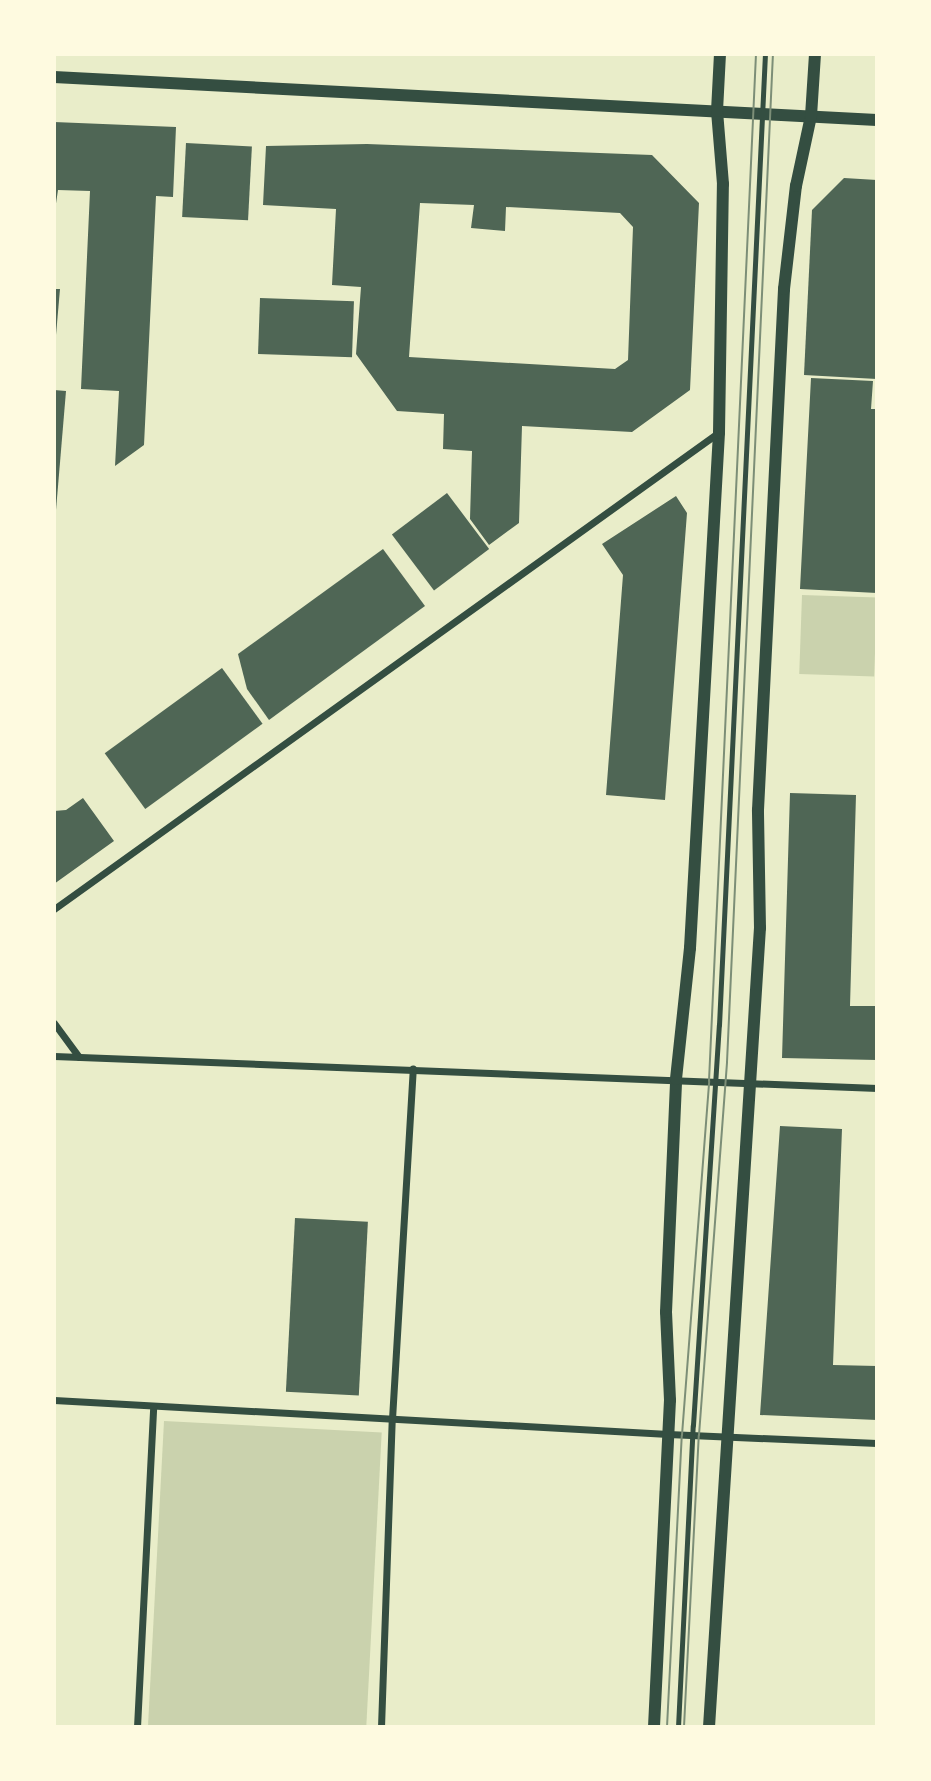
<!DOCTYPE html>
<html>
<head>
<meta charset="utf-8">
<style>
	body { margin:0 }
	#map { position:relative; width:931px; height:1781px; overflow:hidden; background:#e9edc9; font-family:"Golos Text",sans-serif }
	div>[style] { position:absolute }
	.green>* { inset:0; background:#cad2ad; transform-origin:0 0 }
	.building>* { inset:0; background:#4f6655; transform-origin:0 0 }
	.service>* { height:5px; margin:-2.5px; padding:0 2.5px; transform-origin:2.5px; border-radius:2.5px; background:#344e41 }
	.minor>* { height:7px; margin:-3.5px; padding:0 3.5px; transform-origin:3.5px; border-radius:3.5px; background:#344e41 }
	.tertiary>* { height:12px; margin:-6px; padding:0 6px; transform-origin:6px; border-radius:6px; background:#344e41 }
	.tram>* { height:2px; margin:-1px; padding:0 1px; transform-origin:1px; border-radius:1px; background:#7c8e77 }
	span { translate:-50% -50%; white-space:nowrap; text-align:center; line-height:1.15; -webkit-text-stroke:5px #fefae0; paint-order:stroke }
	.frame { position:absolute; inset:0; border:56px solid #fefae0; pointer-events:none }
</style>
</head>
<body>
<div id="map">
	<div class="green">
		<i style="left:802px;top:595px;width:75px;height:79px;rotate:2deg"></i>
		<i style="left:164px;top:1421px;width:218px;height:306px;rotate:3deg"></i>
	</div>
	<div class="building">
		<i style="clip-path:polygon(54px 122px,176px 127px,173px 197px,156px 196px,144px 445px,115px 466px,119px 391px,81px 389px,90px 191px,58px 190px,54px 217px)"></i>
		<i style="left:186px;top:143px;width:66px;height:74px;rotate:3deg"></i>
		<i style="clip-path:polygon(evenodd,367px 144px,652px 155px,699px 203px,690px 390px,632px 432px,522px 426px,519px 523px,489px 545px,470px 519px,472px 451px,443px 449px,444px 414px,397px 411px,356px 354px,361px 287px,332px 285px,336px 209px,263px 205px,266px 146px,367px 144px,420px 203px,474px 205px,471px 228px,505px 231px,506px 207px,620px 213px,633px 227px,628px 360px,615px 369px,409px 357px,420px 203px)"></i>
		<i style="clip-path:polygon(844px 178px,877px 180px,877px 379px,804px 375px,812px 210px)"></i>
		<i style="clip-path:polygon(54px 289px,60px 289px,56px 335px,54px 335px)"></i>
		<i style="left:260px;top:298px;width:94px;height:56px;rotate:2deg"></i>
		<i style="clip-path:polygon(811px 378px,873px 381px,871px 409px,877px 409px,877px 593px,800px 589px)"></i>
		<i style="clip-path:polygon(54px 390px,66px 391px,56px 510px,54px 510px)"></i>
		<i style="left:447px;top:493px;width:70px;height:69px;rotate:53deg"></i>
		<i style="clip-path:polygon(676px 496px,687px 513px,665px 800px,606px 795px,623px 575px,602px 544px)"></i>
		<i style="clip-path:polygon(383px 549px,425px 606px,269px 720px,247px 689px,238px 654px)"></i>
		<i style="left:222px;top:668px;width:69px;height:145px;rotate:54deg"></i>
		<i style="clip-path:polygon(790px 793px,856px 795px,850px 1006px,877px 1006px,877px 1060px,782px 1058px)"></i>
		<i style="clip-path:polygon(83px 798px,114px 841px,54px 884px,54px 811px,66px 810px)"></i>
		<i style="clip-path:polygon(780px 1126px,842px 1129px,833px 1365px,877px 1366px,877px 1420px,760px 1415px)"></i>
		<i style="left:295px;top:1218px;width:73px;height:174px;rotate:3deg"></i>
	</div>
	<div class="service">
		<i style="left:678px;top:1727px;width:302px;rotate:-87.2deg"></i>
		<i style="left:693px;top:1425px;width:401px;rotate:-86.3deg"></i>
		<i style="left:719px;top:1025px;width:972px;rotate:-87.29deg"></i>
	</div>
	<div class="minor">
		<i style="left:54px;top:909px;width:817px;rotate:-35.64deg"></i>
		<i style="left:54px;top:1023px;width:42px;rotate:53.7deg"></i>
		<i style="left:54px;top:1056px;width:824px;rotate:2.23deg"></i>
		<i style="left:54px;top:1400px;width:615px;rotate:3.17deg"></i>
		<i style="left:668px;top:1434px;width:209px;rotate:2.5deg"></i>
		<i style="left:137px;top:1727px;width:321px;rotate:-87.1deg"></i>
		<i style="left:381px;top:1727px;width:308px;rotate:-88deg"></i>
		<i style="left:392px;top:1419px;width:351px;rotate:-86.6deg"></i>
	</div>
	<div class="tertiary">
		<i style="left:54px;top:77px;width:824px;rotate:2.99deg"></i>
		<i style="left:654px;top:1727px;width:327px;rotate:-87.2deg"></i>
		<i style="left:670px;top:1400px;width:88px;rotate:-92.6deg"></i>
		<i style="left:666px;top:1312px;width:233px;rotate:-87.5deg"></i>
		<i style="left:676px;top:1079px;width:132px;rotate:-83.9deg"></i>
		<i style="left:690px;top:948px;width:516px;rotate:-86.78deg"></i>
		<i style="left:719px;top:433px;width:249px;rotate:-89.1deg"></i>
		<i style="left:723px;top:184px;width:73px;rotate:-94.7deg"></i>
		<i style="left:717px;top:111px;width:57px;rotate:-87deg"></i>
		<i style="left:709px;top:1727px;width:801px;rotate:-86.35deg"></i>
		<i style="left:760px;top:928px;width:118px;rotate:-91deg"></i>
		<i style="left:758px;top:810px;width:522px;rotate:-87.14deg"></i>
		<i style="left:784px;top:289px;width:104px;rotate:-83.4deg"></i>
		<i style="left:796px;top:186px;width:72px;rotate:-77.9deg"></i>
		<i style="left:811px;top:116px;width:62px;rotate:-86.3deg"></i>
	</div>
	<div class="tram">
		<i style="left:667px;top:1727px;width:292px;rotate:-87.1deg"></i>
		<i style="left:682px;top:1435px;width:355px;rotate:-85.6deg"></i>
		<i style="left:709px;top:1081px;width:1028px;rotate:-87.38deg"></i>
		<i style="left:684px;top:1727px;width:292px;rotate:-87.1deg"></i>
		<i style="left:699px;top:1435px;width:374px;rotate:-85.7deg"></i>
		<i style="left:727px;top:1062px;width:1009px;rotate:-87.39deg"></i>
	</div>
	<div class="frame"></div>
</div>
</body>
</html>
